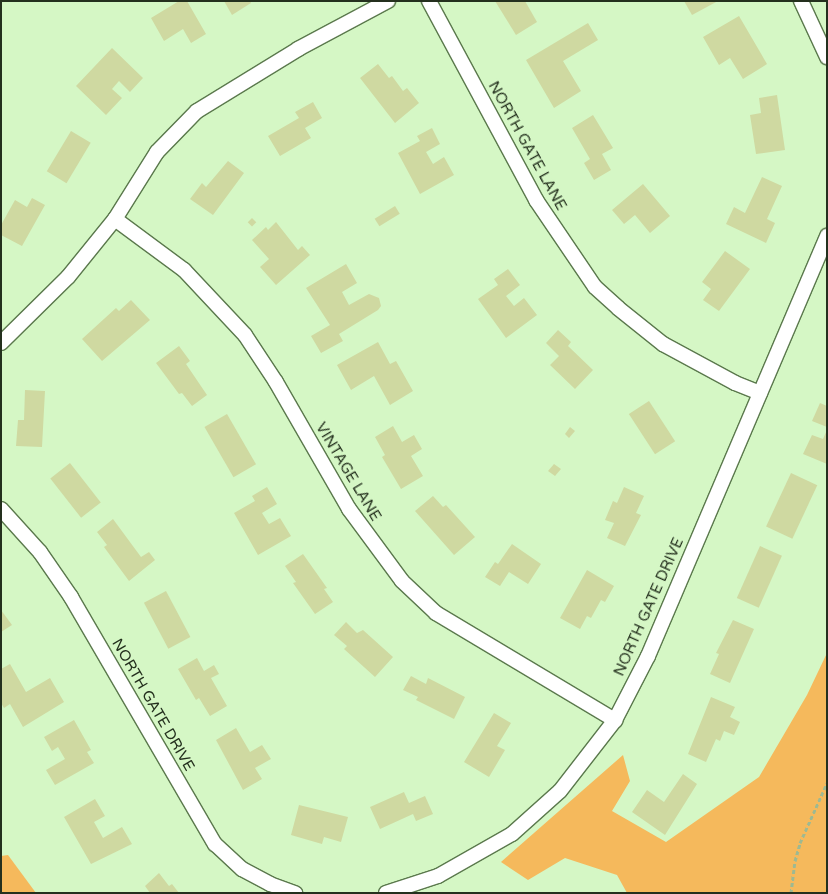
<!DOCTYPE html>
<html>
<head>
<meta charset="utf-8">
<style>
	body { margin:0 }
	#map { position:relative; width:828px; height:894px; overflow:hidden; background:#d5f7c5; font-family:"Varela Round",sans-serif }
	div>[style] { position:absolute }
	.green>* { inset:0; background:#f5b95c }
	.building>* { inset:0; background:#cfd9a1; transform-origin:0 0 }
	.path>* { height:3px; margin-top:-1.5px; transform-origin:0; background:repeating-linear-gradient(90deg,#9eb991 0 4px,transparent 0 6.5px) }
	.roads { filter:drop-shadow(1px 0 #5b794d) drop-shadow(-1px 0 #5b794d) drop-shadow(0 1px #5b794d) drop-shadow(0 -1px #5b794d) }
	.street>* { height:14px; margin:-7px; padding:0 7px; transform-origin:7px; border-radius:7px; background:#fff }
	span { translate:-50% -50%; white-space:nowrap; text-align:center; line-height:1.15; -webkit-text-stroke:4px #d5f7c5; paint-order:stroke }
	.street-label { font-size:15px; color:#24301e }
	.frame { position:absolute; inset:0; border:2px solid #24301e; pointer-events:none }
</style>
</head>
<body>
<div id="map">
	<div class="green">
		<i style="clip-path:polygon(827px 653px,827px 893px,627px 893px,617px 875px,565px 858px,528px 880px,501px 862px,623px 755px,630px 781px,612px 811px,666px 842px,759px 777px,807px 695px)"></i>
		<i style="clip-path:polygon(8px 855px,36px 893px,1px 893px,1px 856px)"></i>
	</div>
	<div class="building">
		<i style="clip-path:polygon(179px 1px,187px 1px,206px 34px,191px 43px,183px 29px,164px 41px,151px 18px)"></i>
		<i style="clip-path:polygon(224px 1px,250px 1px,251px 3px,232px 15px)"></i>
		<i style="clip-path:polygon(495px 1px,525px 1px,537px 22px,516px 35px)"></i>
		<i style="clip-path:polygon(684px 1px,718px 1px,692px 15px)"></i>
		<i style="clip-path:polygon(739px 16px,767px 64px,743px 79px,730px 58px,719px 65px,703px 37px)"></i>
		<i style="clip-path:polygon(588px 23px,598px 40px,563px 61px,581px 91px,554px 108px,526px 60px)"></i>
		<i style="clip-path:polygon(112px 48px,143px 78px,130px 92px,119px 81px,112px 89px,122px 98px,106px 115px,76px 86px)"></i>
		<i style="clip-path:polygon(378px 64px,389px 78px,392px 76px,403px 91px,407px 88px,419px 103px,395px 123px,360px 78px)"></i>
		<i style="clip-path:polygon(777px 95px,785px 150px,756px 154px,750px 115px,761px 113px,759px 98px)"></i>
		<i style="clip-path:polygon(313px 102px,322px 118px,305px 128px,311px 138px,280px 156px,268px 136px,299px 118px,295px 112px)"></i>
		<i style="clip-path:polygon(593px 115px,613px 148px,602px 154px,611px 170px,594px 180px,584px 163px,590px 159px,572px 128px)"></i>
		<i style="clip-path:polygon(432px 128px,440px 144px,426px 152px,433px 164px,444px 157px,454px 175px,420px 194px,398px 153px,420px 141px,417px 136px)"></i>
		<i style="left:71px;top:131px;width:23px;height:47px;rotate:31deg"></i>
		<i style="clip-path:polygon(228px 161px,244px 173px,213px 215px,190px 199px,202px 183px,206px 187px)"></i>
		<i style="clip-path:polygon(762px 177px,782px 186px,767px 219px,775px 223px,766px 243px,726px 224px,734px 207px,745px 213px)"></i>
		<i style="clip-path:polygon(643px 184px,670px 216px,650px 233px,635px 215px,624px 224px,612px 210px)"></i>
		<i style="clip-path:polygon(32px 198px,45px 205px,22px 246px,1px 235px,1px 225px,15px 200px,27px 207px)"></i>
		<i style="left:395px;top:206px;width:9px;height:24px;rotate:58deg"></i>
		<i style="left:252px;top:218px;width:6px;height:6px;rotate:45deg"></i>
		<i style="clip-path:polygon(276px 222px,298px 250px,302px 246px,310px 255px,276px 285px,260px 267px,269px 259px,252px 240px,266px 227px,268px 230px)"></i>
		<i style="clip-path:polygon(725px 251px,750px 269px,719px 311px,703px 300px,711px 289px,702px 282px)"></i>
		<i style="clip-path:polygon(346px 264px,357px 283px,342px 292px,349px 305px,369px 294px,379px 298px,381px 306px,378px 310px,339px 334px,343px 341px,321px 353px,311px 336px,330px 325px,306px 288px)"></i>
		<i style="clip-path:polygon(508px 269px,520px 285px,506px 296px,514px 306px,524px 298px,537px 315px,506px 338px,478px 299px,498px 285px,494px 279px)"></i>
		<i style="clip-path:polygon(131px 300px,150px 320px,102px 361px,82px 339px,116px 308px,119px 311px)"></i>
		<i style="clip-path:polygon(558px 330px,571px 342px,568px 346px,593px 370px,575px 389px,550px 365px,559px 356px,546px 343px)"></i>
		<i style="clip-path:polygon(378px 342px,390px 364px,396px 361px,413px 391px,390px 405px,374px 376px,351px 390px,337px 365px)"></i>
		<i style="clip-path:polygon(179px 346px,190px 361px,186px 364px,207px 395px,192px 406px,182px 393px,179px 394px,156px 363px)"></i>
		<i style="clip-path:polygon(25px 390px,45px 391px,42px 447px,16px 446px,18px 420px,24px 420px)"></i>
		<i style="left:649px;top:401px;width:48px;height:24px;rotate:57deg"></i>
		<i style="clip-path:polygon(820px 403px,827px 406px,827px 427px,812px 421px)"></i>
		<i style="left:227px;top:414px;width:58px;height:26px;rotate:60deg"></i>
		<i style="clip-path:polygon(393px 426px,402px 442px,414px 435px,422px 449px,411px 456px,423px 476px,401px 489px,382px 457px,385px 455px,375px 437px)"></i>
		<i style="clip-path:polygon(570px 427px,575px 431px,569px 438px,565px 434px)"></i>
		<i style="clip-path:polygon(827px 430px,827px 464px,803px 454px,812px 435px,823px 439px)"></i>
		<i style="left:70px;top:463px;width:50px;height:25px;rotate:52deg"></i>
		<i style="clip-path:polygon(554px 464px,561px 469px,555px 476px,548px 471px)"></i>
		<i style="left:791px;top:473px;width:29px;height:59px;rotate:25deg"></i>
		<i style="clip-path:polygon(267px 487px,277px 504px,262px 513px,269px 524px,280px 518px,291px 536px,258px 555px,234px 513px,255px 501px,252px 496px)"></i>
		<i style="clip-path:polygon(624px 487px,644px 496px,636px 513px,641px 515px,625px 546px,607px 538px,614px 523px,605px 520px,613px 501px,617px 503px)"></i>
		<i style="clip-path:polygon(433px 496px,443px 507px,446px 505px,475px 537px,454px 555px,415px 511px)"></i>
		<i style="clip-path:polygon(113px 519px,141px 557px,149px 552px,155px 560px,129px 581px,104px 547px,107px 545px,97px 532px)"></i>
		<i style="clip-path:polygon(512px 544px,541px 564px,528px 584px,509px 572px,500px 586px,485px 577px,495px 562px,498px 564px)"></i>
		<i style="left:760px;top:546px;width:24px;height:57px;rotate:24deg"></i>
		<i style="clip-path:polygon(303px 554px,327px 588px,324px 589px,333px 602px,315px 614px,293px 583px,296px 582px,285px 566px)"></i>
		<i style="clip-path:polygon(587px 570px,614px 586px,605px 602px,601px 600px,591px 618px,587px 616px,580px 629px,560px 618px)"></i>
		<i style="left:166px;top:591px;width:52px;height:25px;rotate:62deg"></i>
		<i style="clip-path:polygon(1px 610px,12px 625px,1px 632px)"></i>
		<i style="clip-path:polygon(733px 620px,754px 629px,730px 683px,710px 674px,719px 654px,716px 653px)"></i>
		<i style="clip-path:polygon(346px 622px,357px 633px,363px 630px,393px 657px,375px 677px,344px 649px,347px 646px,334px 635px)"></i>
		<i style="clip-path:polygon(197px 658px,204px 671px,214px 665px,219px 674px,211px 678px,227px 706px,210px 716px,199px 698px,196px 700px,178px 669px)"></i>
		<i style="clip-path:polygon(10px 664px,26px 692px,50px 678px,64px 702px,23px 727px,10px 704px,4px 708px,1px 703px,1px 669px)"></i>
		<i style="clip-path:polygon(411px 676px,426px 684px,428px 678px,465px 697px,454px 719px,416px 700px,418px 697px,403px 690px)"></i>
		<i style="clip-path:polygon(711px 697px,735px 707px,730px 717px,740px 722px,734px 735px,724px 731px,720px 741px,716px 739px,706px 762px,688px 754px)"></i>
		<i style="clip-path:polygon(494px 713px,511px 723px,497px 746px,505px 750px,489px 777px,464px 762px)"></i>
		<i style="clip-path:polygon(74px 720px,91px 750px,87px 752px,94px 763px,55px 785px,46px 770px,65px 759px,58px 747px,52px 751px,44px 737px)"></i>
		<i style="clip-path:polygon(236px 728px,250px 752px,262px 745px,271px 759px,255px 768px,262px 779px,243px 790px,216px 740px)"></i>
		<i style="clip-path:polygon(683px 774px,697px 784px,665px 835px,632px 812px,647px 790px,664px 802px)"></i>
		<i style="clip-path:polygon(404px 792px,409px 803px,425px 796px,433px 814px,416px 821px,413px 814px,380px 829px,370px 807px)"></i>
		<i style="clip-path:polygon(95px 799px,105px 816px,94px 822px,103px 838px,122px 827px,132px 844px,91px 864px,64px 817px)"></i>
		<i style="clip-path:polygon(299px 805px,348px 817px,341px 842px,324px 837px,322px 844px,291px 835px)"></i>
		<i style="clip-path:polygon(159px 873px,169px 886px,172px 884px,179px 893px,150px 893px,145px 886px)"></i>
	</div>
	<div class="path">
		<i style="left:791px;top:893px;width:32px;rotate:-83deg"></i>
		<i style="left:795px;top:861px;width:19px;rotate:-74deg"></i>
		<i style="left:800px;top:843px;width:66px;rotate:-65.8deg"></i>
	</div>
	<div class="roads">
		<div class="street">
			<i style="left:429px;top:1px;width:226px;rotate:61.7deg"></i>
			<i style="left:536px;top:200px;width:105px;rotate:55.9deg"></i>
			<i style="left:595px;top:287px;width:31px;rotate:42deg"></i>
			<i style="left:618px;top:308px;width:58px;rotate:38.7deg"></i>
			<i style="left:663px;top:344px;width:82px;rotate:28.4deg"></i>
			<i style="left:735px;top:383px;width:27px;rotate:22deg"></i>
			<i style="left:801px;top:1px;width:62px;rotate:65.1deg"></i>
			<i style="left:115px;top:219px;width:86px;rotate:36.5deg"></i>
			<i style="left:184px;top:270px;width:89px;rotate:46.8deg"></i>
			<i style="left:245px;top:335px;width:56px;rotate:56.6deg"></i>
			<i style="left:276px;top:382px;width:146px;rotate:60.1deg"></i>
			<i style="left:349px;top:509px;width:89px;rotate:53.6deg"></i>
			<i style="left:402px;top:581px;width:47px;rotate:43.3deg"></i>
			<i style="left:436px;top:613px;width:209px;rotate:30.9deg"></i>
			<i style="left:1px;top:343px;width:94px;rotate:-44.6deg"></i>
			<i style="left:68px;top:277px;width:75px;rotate:-51deg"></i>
			<i style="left:115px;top:219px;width:79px;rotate:-57.9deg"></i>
			<i style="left:157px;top:152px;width:57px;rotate:-45.7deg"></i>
			<i style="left:197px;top:111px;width:119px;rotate:-31.5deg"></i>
			<i style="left:298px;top:49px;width:102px;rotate:-28.1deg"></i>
			<i style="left:1px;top:509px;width:58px;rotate:47.8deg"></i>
			<i style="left:40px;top:552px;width:55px;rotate:55.4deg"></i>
			<i style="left:71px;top:597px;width:286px;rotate:59.8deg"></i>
			<i style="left:215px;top:844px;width:37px;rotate:43deg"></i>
			<i style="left:242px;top:869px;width:32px;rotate:28deg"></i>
			<i style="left:270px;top:884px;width:27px;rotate:20deg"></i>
			<i style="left:386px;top:893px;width:55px;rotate:-18.1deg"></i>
			<i style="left:438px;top:876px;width:85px;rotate:-29.6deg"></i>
			<i style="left:512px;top:834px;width:64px;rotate:-41.9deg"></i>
			<i style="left:560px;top:791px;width:90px;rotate:-52.2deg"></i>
			<i style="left:615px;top:720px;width:72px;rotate:-62.7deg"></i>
			<i style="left:648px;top:656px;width:457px;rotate:-66.9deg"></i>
		</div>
	</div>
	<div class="street-label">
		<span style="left:527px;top:146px;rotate:61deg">NORTH GATE LANE</span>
		<span style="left:348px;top:472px;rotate:59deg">VINTAGE LANE</span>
		<span style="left:649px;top:607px;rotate:-66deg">NORTH GATE DRIVE</span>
		<span style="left:153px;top:705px;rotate:60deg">NORTH GATE DRIVE</span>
	</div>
	<div class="frame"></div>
</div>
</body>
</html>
